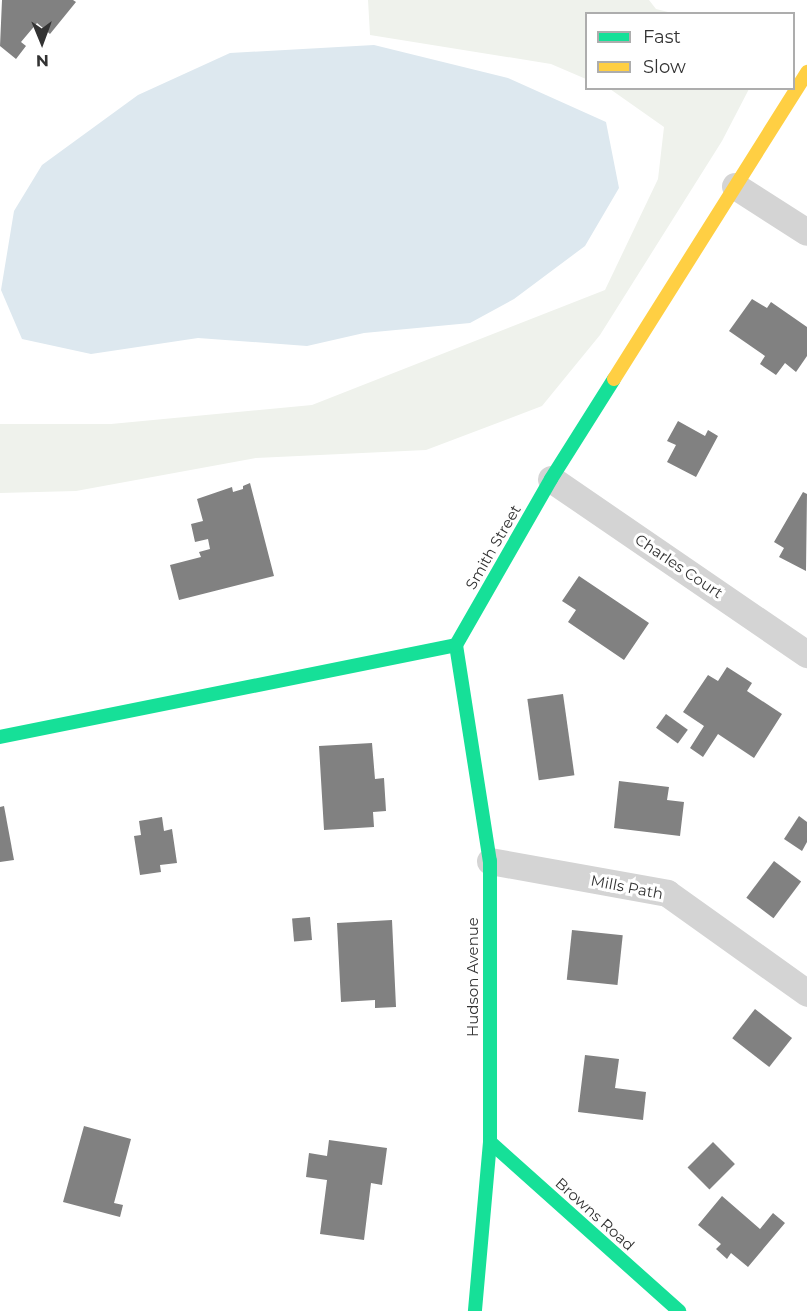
<!DOCTYPE html>
<html>
<head>
<meta charset="utf-8">
<style>
	body { margin:0 }
	#map { position:relative; width:807px; height:1311px; overflow:hidden; background:#fff; font-family:Montserrat,sans-serif }
	div>[style] { position:absolute }
	.green>* { inset:0; background:#eff2ec }
	.water>* { inset:0; background:#dde8ef }
	.building>* { inset:0; background:#818181; transform-origin:0 0 }
	.street>* { height:27px; margin:-13.5px; padding:0 13.5px; transform-origin:13.5px; border-radius:13.5px; background:#d4d4d4 }
	.fast>* { height:14px; margin:-7px; padding:0 7px; transform-origin:7px; border-radius:7px; background:#16e098 }
	.slow>* { height:14px; margin:-7px; padding:0 7px; transform-origin:7px; border-radius:7px; background:#ffcf43 }
	span { translate:-50% -50%; white-space:nowrap; text-align:center; line-height:1.15; -webkit-text-stroke:6px #fff; paint-order:stroke }
	.street-label { font-size:15px; color:#333 }
	.legend { position:absolute; left:585px; top:12px; width:210px; height:78px; box-sizing:border-box; background:#fff; border:2px solid #adadad; margin:0; padding:8px 10px; list-style:none; font-size:18px; color:#333 }
	.legend li { display:flex; align-items:center; gap:12px; height:30px }
	.legend b { width:30px; border:2px solid #adadad }
	.north { position:absolute; left:12px; top:12px; width:60px; height:60px; -webkit-text-stroke:4px #fff; paint-order:stroke; rotate:179deg; font-size:16px; font-weight:700; line-height:24px; text-align:center; color:#333 }
	.north::after { content:''; display:block; margin:auto; width:21px; height:27px; background:#333; clip-path:polygon(50% 0,100% 100%,50% 72%,0 100%) }
</style>
</head>
<body>
<div id="map">
	<div class="green">
		<i style="clip-path:polygon(368px 0,649px 0,656px 9px,672px 13px,586px 14px,586px 79px,551px 64px,370px 35px)"></i>
		<i style="clip-path:polygon(610px 89px,749px 89px,722px 141px,600px 335px,542px 406px,426px 450px,256px 458px,76px 491px,0 493px,0 424px,111px 424px,312px 405px,605px 290px,658px 179px,664px 127px)"></i>
	</div>
	<div class="water">
		<i style="clip-path:polygon(374px 45px,508px 78px,606px 122px,619px 188px,585px 246px,514px 299px,470px 323px,364px 333px,307px 346px,198px 338px,91px 354px,22px 339px,1px 290px,14px 211px,42px 165px,138px 95px,230px 53px)"></i>
	</div>
	<div class="building">
		<i style="clip-path:polygon(2px 0,73px 0,76px 2px,50px 34px,37px 23px,21px 42px,26px 46px,16px 59px,0 46px)"></i>
		<i style="clip-path:polygon(752px 299px,767px 308px,771px 302px,807px 327px,807px 356px,796px 372px,785px 363px,776px 375px,760px 364px,765px 356px,729px 331px)"></i>
		<i style="clip-path:polygon(678px 421px,705px 436px,708px 430px,718px 436px,696px 477px,667px 462px,676px 445px,667px 441px)"></i>
		<i style="clip-path:polygon(250px 483px,274px 576px,179px 600px,170px 565px,201px 557px,199px 552px,210px 549px,208px 539px,195px 542px,191px 524px,203px 521px,197px 499px,232px 487px,233px 492px,243px 489px,243px 486px)"></i>
		<i style="clip-path:polygon(803px 492px,807px 494px,806px 571px,779px 557px,784px 548px,774px 542px)"></i>
		<i style="clip-path:polygon(579px 576px,649px 623px,624px 660px,568px 622px,576px 610px,562px 601px)"></i>
		<i style="clip-path:polygon(727px 667px,752px 683px,747px 691px,782px 714px,754px 758px,718px 734px,703px 757px,690px 748px,704px 726px,683px 712px,708px 675px,718px 681px)"></i>
		<i style="left:563px;top:694px;width:82px;height:36px;rotate:82deg"></i>
		<i style="left:666px;top:714px;width:27px;height:17px;rotate:36deg"></i>
		<i style="clip-path:polygon(372px 743px,375px 779px,384px 778px,386px 811px,373px 812px,374px 827px,324px 830px,319px 746px)"></i>
		<i style="clip-path:polygon(619px 781px,669px 787px,667px 800px,684px 802px,680px 836px,614px 828px)"></i>
		<i style="clip-path:polygon(4px 806px,14px 860px,0 862px,0 807px)"></i>
		<i style="clip-path:polygon(799px 816px,807px 822px,807px 842px,802px 851px,784px 839px)"></i>
		<i style="clip-path:polygon(162px 817px,164px 831px,172px 829px,177px 863px,160px 865px,161px 872px,140px 875px,134px 836px,141px 835px,139px 821px)"></i>
		<i style="left:774px;top:861px;width:34px;height:46px;rotate:37deg"></i>
		<i style="left:310px;top:917px;width:23px;height:18px;rotate:85deg"></i>
		<i style="clip-path:polygon(392px 920px,396px 1007px,375px 1008px,375px 1000px,341px 1002px,337px 923px)"></i>
		<i style="left:572px;top:930px;width:51px;height:50px;rotate:6deg"></i>
		<i style="left:755px;top:1009px;width:47px;height:37px;rotate:38deg"></i>
		<i style="clip-path:polygon(585px 1055px,619px 1059px,615px 1088px,646px 1092px,643px 1120px,578px 1112px)"></i>
		<i style="clip-path:polygon(84px 1126px,131px 1139px,114px 1203px,123px 1205px,120px 1217px,63px 1202px)"></i>
		<i style="clip-path:polygon(329px 1140px,387px 1148px,382px 1185px,371px 1183px,364px 1240px,320px 1234px,327px 1180px,306px 1177px,309px 1153px,327px 1156px)"></i>
		<i style="left:713px;top:1142px;width:31px;height:36px;rotate:45deg"></i>
		<i style="clip-path:polygon(722px 1196px,760px 1229px,773px 1213px,785px 1223px,748px 1267px,731px 1253px,727px 1259px,716px 1249px,721px 1244px,698px 1225px)"></i>
	</div>
	<div class="street">
		<i style="left:735px;top:186px;width:85px;rotate:32.6deg"></i>
		<i style="left:551px;top:479px;width:310px;rotate:34.4deg"></i>
		<i style="left:490px;top:861px;width:180px;rotate:10.2deg"></i>
		<i style="left:667px;top:893px;width:172px;rotate:35.5deg"></i>
	</div>
	<div class="fast">
		<i style="left:456px;top:645px;width:219px;rotate:81.1deg"></i>
		<i style="left:490px;top:861px;width:281px;rotate:90deg"></i>
		<i style="left:490px;top:1142px;width:170px;rotate:95.1deg"></i>
		<i style="left:0;top:737px;width:465px;rotate:-11.4deg"></i>
		<i style="left:456px;top:645px;width:191px;rotate:-60.2deg"></i>
		<i style="left:551px;top:479px;width:118px;rotate:-57.8deg"></i>
		<i style="left:490px;top:1142px;width:254px;rotate:41.8deg"></i>
	</div>
	<div class="slow">
		<i style="left:614px;top:379px;width:363px;rotate:-57.8deg"></i>
	</div>
	<div class="street-label">
		<span style="left:493px;top:547px;rotate:-60deg">Smith Street</span>
		<span style="left:679px;top:566px;rotate:34deg">Charles Court</span>
		<span style="left:627px;top:887px;rotate:11deg">Mills Path</span>
		<span style="left:473px;top:977px;rotate:-90deg">Hudson Avenue</span>
		<span style="left:595px;top:1214px;rotate:42deg">Browns Road</span>
	</div>
	<ul class="legend">
	<li><b style="height:8px;background:#16e098"></b>Fast</li>
	<li><b style="height:8px;background:#ffcf43"></b>Slow</li>
	</ul>
	<div class="north">N</div>
</div>
</body>
</html>
